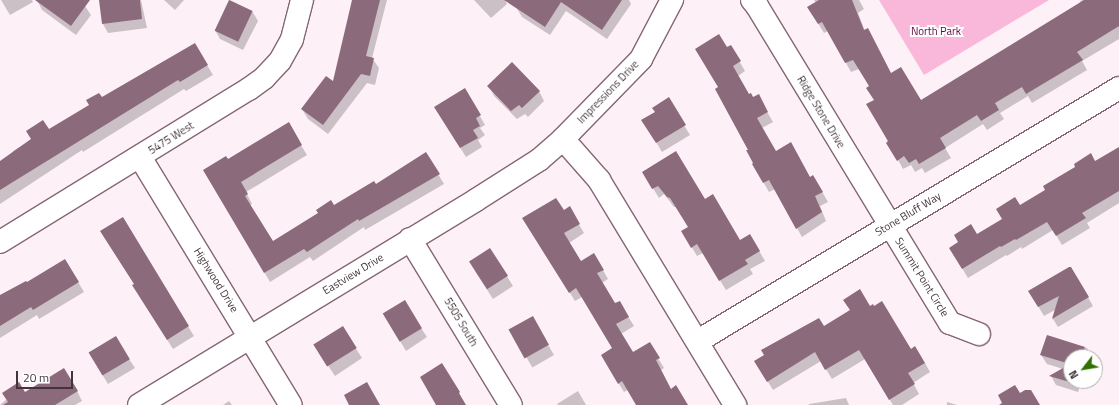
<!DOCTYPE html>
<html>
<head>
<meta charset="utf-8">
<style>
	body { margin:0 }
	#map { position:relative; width:1119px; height:405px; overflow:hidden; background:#fef0f7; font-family:"Titillium Web",sans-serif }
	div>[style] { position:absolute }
	.green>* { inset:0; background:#f9b8d9 }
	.shadow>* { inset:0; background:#0003; transform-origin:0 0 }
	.building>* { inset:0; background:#8b6b7b; transform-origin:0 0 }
	.roads { filter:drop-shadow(1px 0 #856676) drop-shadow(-1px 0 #856676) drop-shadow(0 1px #856676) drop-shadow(0 -1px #856676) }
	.minor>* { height:22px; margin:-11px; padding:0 11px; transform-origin:11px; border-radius:11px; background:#fff }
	span { translate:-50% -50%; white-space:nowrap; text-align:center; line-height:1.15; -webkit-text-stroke:4px #fff; paint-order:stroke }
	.park-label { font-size:11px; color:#5d0b41 }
	.street-label { font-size:11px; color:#42343b }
	.north { position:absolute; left:1063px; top:349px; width:40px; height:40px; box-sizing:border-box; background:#fff; border:1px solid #b3aeb1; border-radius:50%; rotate:239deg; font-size:11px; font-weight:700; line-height:16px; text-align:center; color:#42343b }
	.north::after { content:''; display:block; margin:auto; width:14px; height:18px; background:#316f03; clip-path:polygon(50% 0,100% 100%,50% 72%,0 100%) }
	.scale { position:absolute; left:16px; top:371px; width:57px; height:18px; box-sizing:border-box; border:2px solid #42343b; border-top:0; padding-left:5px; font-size:12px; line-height:14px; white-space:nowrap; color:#42343b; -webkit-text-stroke:3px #fff; paint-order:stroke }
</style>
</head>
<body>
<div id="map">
	<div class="green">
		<i style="clip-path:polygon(879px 0,1049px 0,924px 75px)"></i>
	</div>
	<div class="shadow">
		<i style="clip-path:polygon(1px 0,32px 0,33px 2px,10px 15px)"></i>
		<i style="clip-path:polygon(37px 0,77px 0,85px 6px,91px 15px,76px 35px,42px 10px)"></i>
		<i style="clip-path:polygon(100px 0,141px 0,147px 28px,108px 33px,103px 24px)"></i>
		<i style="clip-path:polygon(164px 0,184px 0,175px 10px)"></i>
		<i style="clip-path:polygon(230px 0,252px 11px,258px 21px,243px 50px,220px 39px,215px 30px)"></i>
		<i style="clip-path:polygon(354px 0,387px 0,372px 58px,379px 68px,375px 85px,367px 83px,328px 134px,308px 119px,302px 109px,333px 83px)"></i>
		<i style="clip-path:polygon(474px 0,505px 0,507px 4px,491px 18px)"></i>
		<i style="clip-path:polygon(521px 0,629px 0,631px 4px,607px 39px,566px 11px,550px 35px,522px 17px,516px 7px)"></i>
		<i style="clip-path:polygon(814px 0,859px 0,864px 9px,858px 13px,865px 31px,891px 74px,921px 102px,1081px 3px,1080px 1px,1083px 0,1119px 0,1119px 39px,1082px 61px,1087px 70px,1032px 103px,1028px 96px,1000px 113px,1004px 119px,987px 130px,983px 124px,945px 148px,951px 158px,925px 173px,922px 168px,915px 172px,911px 165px,903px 169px,868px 105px,875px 100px,870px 87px,859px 69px,851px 72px,828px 31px,824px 33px,814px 17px,816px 3px)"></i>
		<i style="clip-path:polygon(731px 47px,745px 71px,738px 76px,749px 96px,763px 105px,773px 122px,762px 128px,776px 152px,810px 178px,813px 176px,828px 202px,820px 206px,826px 221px,802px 237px,775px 189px,769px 192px,753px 164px,755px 163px,749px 150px,719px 88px,727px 49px)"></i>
		<i style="clip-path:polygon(207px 65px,213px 75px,186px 91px,184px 89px,83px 152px,82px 150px,0 204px,0 162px,14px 154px,13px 151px,101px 99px)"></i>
		<i style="clip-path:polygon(489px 86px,539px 91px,544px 101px,528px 117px,525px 114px,517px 119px,494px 96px)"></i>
		<i style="clip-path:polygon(465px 90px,485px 125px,480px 128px,485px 135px,478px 140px,482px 147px,466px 157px,441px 117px)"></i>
		<i style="clip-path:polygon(668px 99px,690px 135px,662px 152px,643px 120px,656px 112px)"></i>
		<i style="clip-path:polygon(288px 124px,307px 155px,246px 192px,252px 204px,250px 205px,273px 242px,376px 185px,426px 154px,444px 184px,365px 230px,364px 227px,313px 261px,310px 257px,270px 282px,205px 170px,227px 161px)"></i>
		<i style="clip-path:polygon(1119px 148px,1119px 203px,1087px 223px,1090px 228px,1062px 245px,1053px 230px,1022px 249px,1021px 247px,1007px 256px,1006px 255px,968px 278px,950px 248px,977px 235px,1003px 219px,1019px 206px)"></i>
		<i style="clip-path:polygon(643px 172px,704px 200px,740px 241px,750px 235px,765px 261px,750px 269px,753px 274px,726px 290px,703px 253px,697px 256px,688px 241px,689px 228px,676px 207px,674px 207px,664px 194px,659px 198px)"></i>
		<i style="clip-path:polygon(569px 208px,584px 233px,569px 243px,581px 262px,594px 254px,608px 279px,602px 283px,615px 304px,619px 302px,634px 326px,621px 334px,633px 353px,649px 343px,664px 368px,661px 370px,671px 390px,687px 405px,637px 405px,628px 390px,624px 392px,602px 356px,613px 349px,582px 297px,575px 301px,529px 227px)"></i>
		<i style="clip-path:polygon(122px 219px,194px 336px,173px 349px,139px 295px,135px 285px,107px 241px)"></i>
		<i style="clip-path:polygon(490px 249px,513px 286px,493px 299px,475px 271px)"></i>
		<i style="clip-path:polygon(65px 260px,84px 292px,39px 319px,37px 315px,0 338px,0 297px,27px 284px)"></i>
		<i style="clip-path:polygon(1071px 268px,1093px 306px,1058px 327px,1053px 319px,1055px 310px,1044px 316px,1029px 291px)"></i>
		<i style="clip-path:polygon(870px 307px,925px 363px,930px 372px,913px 383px,919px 394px,902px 405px,893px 405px,865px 359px,832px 379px,821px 361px,773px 390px,756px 362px,823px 327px)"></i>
		<i style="left:532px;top:317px;width:44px;height:25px;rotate:60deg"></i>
		<i style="clip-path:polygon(389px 323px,421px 328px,427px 337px,406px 351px)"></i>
		<i style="clip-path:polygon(342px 327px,362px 358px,335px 376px,321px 355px)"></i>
		<i style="clip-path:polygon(1047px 336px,1087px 348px,1092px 357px,1071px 357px,1071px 381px,1082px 381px,1078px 392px,1056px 385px,1051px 376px,1063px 369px,1047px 364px,1041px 355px)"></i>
		<i style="clip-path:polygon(90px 354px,129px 359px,135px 368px,108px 384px)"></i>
		<i style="clip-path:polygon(77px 391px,82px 401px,75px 405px,0 405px,7px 399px,24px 393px)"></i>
		<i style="clip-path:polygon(578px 391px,586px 405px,558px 405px,557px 404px)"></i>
		<i style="clip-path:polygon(846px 398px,849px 405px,809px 405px,809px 404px)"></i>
		<i style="clip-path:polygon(229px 401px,232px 405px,223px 405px)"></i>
		<i style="clip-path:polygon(947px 402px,957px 405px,947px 405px)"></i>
	</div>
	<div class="building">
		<i style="clip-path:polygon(35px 0,90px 0,71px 26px)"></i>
		<i style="clip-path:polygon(99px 0,140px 0,142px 19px,102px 24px)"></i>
		<i style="left:229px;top:0;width:26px;height:34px;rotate:25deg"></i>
		<i style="clip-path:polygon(352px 0,380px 0,366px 56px,374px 58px,370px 76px,361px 74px,323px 125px,301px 109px,326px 76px,333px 81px)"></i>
		<i style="clip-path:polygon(504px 0,622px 0,602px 30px,561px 2px,545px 27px)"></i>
		<i style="clip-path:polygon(819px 0,852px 0,864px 30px,868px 28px,891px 73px,901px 67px,921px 100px,1084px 0,1119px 0,1119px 26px,1077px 52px,1083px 60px,1026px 94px,1022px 87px,995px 103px,999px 110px,981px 121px,977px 115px,940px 138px,946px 148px,919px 164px,916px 159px,909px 163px,904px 156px,897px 161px,886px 143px,888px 141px,866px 104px,874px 100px,866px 88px,869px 86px,853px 60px,845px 63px,822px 22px,818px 24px,807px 7px)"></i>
		<i style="clip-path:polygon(719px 34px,727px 47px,731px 45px,741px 61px,733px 66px,749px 94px,751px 93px,753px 97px,759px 94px,768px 112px,757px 118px,776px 151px,791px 142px,810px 177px,813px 175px,823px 192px,815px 196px,822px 212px,796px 229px,769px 180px,763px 183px,752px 164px,753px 163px,746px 150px,748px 150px,715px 89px,718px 87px,695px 49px)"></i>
		<i style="clip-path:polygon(195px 43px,208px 65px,180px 82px,178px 80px,0 190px,0 161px,31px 139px,26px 131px,43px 120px,49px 129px,89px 105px,86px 100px,99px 93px,102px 97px)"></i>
		<i style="clip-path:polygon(512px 62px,540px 91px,522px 108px,519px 105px,511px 111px,487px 86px)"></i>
		<i style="clip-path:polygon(465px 88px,481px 115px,476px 118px,480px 126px,473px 130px,478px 138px,460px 148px,434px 107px)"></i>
		<i style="clip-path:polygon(669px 97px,686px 125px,656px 143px,641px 120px,655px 112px,652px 108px)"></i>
		<i style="clip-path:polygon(289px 122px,302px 145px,241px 182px,248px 194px,245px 196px,273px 241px,318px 213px,316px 210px,331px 200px,334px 205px,374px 181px,376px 184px,426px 152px,440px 174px,359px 221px,358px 219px,307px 252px,304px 249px,264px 273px,203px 170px,226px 156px,228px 159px)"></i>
		<i style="clip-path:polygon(1119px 147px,1119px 191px,1082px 213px,1086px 218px,1056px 236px,1047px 222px,1016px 240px,1015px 239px,1001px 247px,1000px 246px,962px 269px,949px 248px,958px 242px,954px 235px,971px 224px,977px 234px,1002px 219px,996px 209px,1015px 197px,1020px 205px,1045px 190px,1043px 186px,1075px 167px,1074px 164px,1091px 153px,1095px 161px)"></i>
		<i style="clip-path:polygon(676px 151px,705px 199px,713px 194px,740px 240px,750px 234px,760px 251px,745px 260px,748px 264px,719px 281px,697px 244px,691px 248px,681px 231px,688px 227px,670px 198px,667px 197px,658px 186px,652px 189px,642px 172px)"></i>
		<i style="clip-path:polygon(556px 198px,564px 210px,570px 206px,580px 224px,564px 233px,581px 261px,594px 253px,604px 270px,597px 273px,615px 303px,620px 301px,629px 317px,616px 324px,633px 352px,650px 342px,660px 358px,656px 360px,671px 389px,676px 385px,688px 405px,636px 405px,622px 381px,618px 384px,601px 355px,612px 348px,576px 288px,569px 293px,522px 218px)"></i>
		<i style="clip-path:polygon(123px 217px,189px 326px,167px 340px,132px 285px,134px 284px,100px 231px)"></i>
		<i style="left:490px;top:248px;width:33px;height:25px;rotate:57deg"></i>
		<i style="clip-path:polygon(65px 259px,79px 282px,33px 310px,31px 307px,0 326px,0 295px,26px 281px,27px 282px)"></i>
		<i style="clip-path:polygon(1069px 267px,1071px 267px,1089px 297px,1052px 319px,1059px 296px,1038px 307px,1028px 291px)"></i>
		<i style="clip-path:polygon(860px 289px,870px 306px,873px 304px,874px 306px,882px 301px,911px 349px,915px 346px,925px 363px,908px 373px,915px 384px,889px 400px,859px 350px,825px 370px,815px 352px,767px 382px,754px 361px,764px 355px,761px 350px,819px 318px,824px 326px,850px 310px,843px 300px)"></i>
		<i style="left:405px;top:300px;width:33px;height:26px;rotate:59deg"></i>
		<i style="left:533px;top:316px;width:33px;height:28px;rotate:61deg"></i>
		<i style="left:343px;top:326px;width:26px;height:35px;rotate:58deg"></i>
		<i style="clip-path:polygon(1047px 335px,1085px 347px,1081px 357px,1071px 357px,1071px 381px,1074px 381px,1073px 383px,1049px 376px,1070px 364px,1040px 355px)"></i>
		<i style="left:116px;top:336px;width:27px;height:32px;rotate:59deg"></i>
		<i style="clip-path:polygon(442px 363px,460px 392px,459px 393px,466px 405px,436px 405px,420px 377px)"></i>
		<i style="clip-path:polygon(64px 368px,78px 391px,55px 405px,3px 405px,8px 402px,2px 393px,19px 382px,25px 392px)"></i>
		<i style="clip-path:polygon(367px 382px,380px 405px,349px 405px,344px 395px)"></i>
		<i style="clip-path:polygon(1015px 385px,1020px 393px,1025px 390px,1031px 390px,1040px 405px,999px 405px,1002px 403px,998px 395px)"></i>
	</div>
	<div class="roads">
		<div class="minor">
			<i style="left:752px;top:0;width:8px;rotate:50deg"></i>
			<i style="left:757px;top:6px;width:371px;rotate:58.7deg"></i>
			<i style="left:950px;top:323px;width:31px;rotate:21deg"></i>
			<i style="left:563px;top:139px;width:55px;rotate:48.7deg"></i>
			<i style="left:599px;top:180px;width:263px;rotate:58.8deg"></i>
			<i style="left:140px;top:157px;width:290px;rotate:58.7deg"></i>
			<i style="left:410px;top:239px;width:194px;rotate:58.7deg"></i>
			<i style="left:0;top:242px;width:292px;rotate:-31.6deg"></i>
			<i style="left:249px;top:89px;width:19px;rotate:-36deg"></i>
			<i style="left:264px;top:78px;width:23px;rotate:-47deg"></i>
			<i style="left:280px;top:61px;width:25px;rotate:-61deg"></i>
			<i style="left:292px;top:39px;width:40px;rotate:-75.6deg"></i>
			<i style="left:698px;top:341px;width:491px;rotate:-31deg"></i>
			<i style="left:139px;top:405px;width:394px;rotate:-31.3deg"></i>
			<i style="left:476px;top:200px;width:75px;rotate:-32.4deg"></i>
			<i style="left:539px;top:160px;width:32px;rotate:-41deg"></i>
			<i style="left:563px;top:139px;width:112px;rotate:-45.7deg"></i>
			<i style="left:641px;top:59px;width:67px;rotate:-62.3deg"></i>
		</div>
	</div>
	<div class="park-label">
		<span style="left:936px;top:31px">North Park</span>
	</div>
	<div class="street-label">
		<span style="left:608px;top:92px;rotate:-46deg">Impressions Drive</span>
		<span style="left:821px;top:112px;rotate:59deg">Ridge Stone Drive</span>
		<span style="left:171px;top:138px;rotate:-32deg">5475 West</span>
		<span style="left:908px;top:214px;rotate:-31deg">Stone Bluff Way</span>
		<span style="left:353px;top:274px;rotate:-31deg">Eastview Drive</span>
		<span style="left:922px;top:277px;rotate:58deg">Summit Point Circle</span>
		<span style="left:216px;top:280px;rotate:58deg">Highwood Drive</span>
		<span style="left:461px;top:322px;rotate:59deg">5505 South</span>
	</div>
	<div class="north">N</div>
	<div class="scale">20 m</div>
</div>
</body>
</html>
